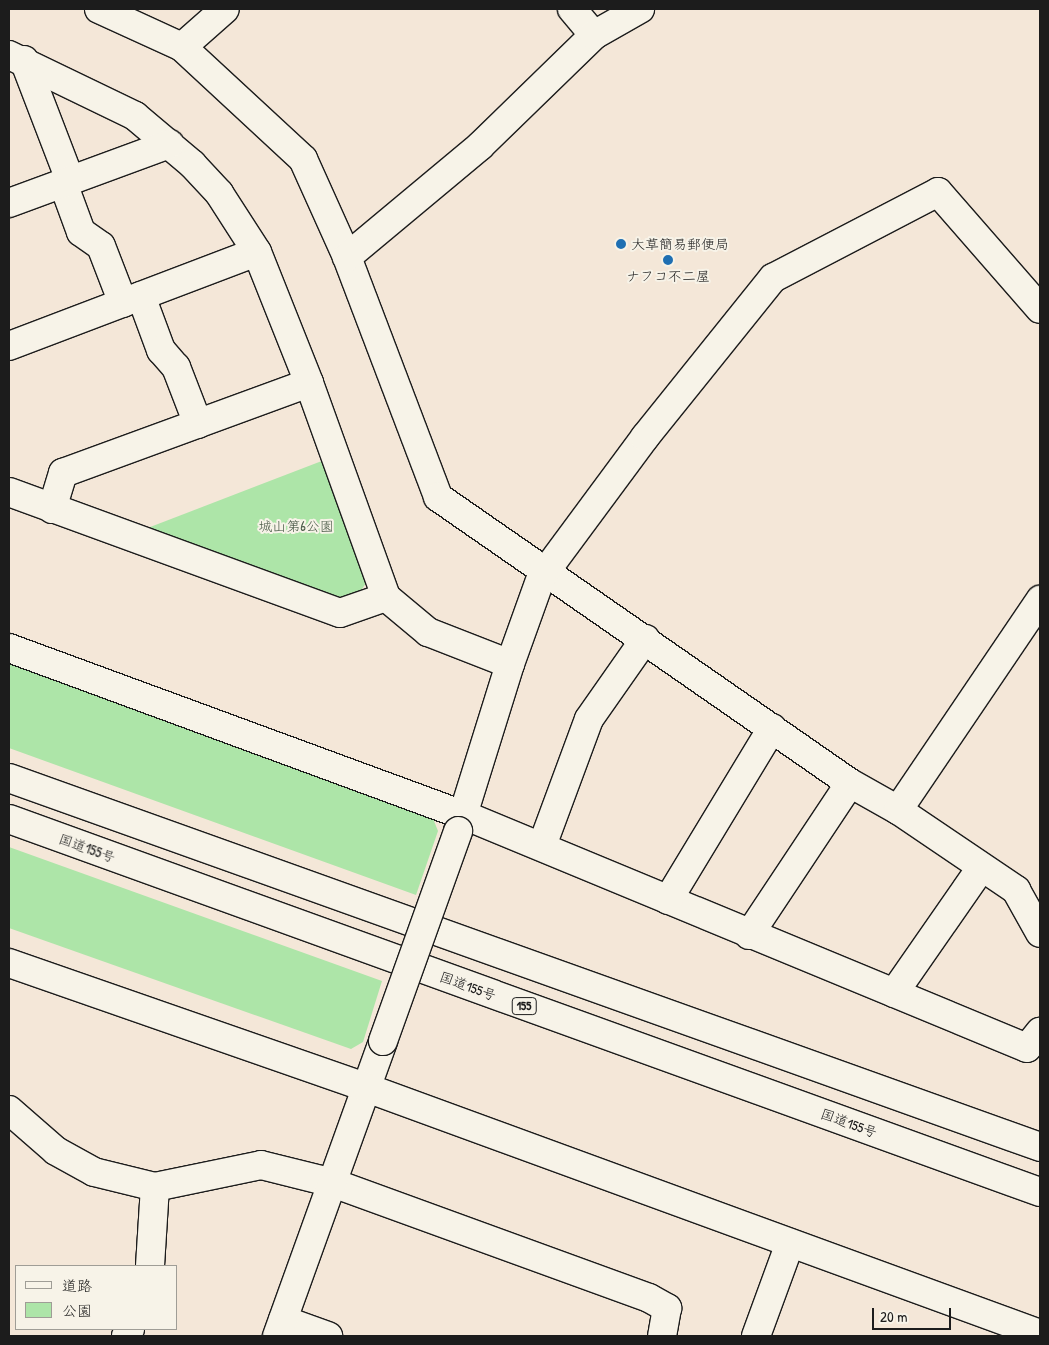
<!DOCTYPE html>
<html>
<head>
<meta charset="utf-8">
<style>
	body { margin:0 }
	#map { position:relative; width:1049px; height:1345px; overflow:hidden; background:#f4e7d8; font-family:"Patrick Hand","Klee One",sans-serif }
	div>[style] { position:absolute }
	.green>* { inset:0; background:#ade5a8 }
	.roads { filter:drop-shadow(1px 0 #1c1c1c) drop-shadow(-1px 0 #1c1c1c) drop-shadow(0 1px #1c1c1c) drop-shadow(0 -1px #1c1c1c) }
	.minor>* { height:28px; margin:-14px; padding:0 14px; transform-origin:14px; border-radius:14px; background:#f7f3e8 }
	.tertiary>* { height:28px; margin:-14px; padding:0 14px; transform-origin:14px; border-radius:14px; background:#f7f3e8 }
	.trunk>* { height:28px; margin:-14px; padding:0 14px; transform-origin:14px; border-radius:14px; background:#f7f3e8 }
	.bridges { filter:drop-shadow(1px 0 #1c1c1c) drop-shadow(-1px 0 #1c1c1c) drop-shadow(0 1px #1c1c1c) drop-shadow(0 -1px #1c1c1c) }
	.minor-bridge>* { height:28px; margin:-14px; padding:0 14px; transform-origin:14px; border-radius:14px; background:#f7f3e8 }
	.dots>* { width:14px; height:14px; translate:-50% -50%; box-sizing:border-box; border:2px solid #f7f3e8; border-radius:50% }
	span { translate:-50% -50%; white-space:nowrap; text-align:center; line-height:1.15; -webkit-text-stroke:4px #f7f3e8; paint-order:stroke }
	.shield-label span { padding:1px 4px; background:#f7f3e8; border:1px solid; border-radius:4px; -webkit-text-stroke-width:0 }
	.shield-label { font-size:12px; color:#1c1c1c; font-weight:700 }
	.poi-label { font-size:14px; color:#1c1c1c }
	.left { translate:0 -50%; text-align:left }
	.park-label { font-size:14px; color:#485846 }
	.street-label { font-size:14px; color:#1c1c1c }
	.frame { position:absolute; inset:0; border:10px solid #1c1c1c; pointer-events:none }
	.legend { position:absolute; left:15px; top:1265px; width:162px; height:65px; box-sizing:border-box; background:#f7f3e8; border:1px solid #9f9d96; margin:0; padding:6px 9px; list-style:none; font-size:15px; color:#1c1c1c }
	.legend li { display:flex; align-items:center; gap:10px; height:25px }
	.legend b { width:25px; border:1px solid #9f9d96 }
	.scale { position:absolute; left:872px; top:1308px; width:79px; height:22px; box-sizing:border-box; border:2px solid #1c1c1c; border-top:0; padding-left:6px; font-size:15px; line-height:18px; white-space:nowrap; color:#1c1c1c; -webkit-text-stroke:4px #f7f3e8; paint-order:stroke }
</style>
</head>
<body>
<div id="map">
	<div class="green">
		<i style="clip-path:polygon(327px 459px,369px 578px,359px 594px,339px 599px,145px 529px)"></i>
		<i style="clip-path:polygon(9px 663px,436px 817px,434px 821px,438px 831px,416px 895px,9px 748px)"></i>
		<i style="clip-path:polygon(9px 847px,382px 981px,363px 1042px,351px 1049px,9px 928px)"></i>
	</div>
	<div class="roads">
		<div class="minor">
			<i style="left:99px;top:9px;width:91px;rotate:24.6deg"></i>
			<i style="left:182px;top:47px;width:165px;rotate:42.8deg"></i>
			<i style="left:303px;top:159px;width:107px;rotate:65.8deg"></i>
			<i style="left:347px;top:257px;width:257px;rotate:69.2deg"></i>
			<i style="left:438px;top:497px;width:502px;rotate:34.77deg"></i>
			<i style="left:850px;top:783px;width:55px;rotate:29.4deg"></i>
			<i style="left:898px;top:810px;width:143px;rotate:34.1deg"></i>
			<i style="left:1016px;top:890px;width:49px;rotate:60.8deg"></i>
			<i style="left:572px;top:9px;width:34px;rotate:50deg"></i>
			<i style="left:182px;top:47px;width:57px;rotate:-41.5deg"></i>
			<i style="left:9px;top:55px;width:140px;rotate:25.8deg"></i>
			<i style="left:135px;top:116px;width:75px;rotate:40.1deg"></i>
			<i style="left:192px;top:164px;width:40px;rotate:47deg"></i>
			<i style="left:219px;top:193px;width:70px;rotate:57.2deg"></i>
			<i style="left:257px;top:252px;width:141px;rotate:68.3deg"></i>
			<i style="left:309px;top:383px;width:227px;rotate:70.2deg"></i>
			<i style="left:386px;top:597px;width:55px;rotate:39.8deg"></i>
			<i style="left:428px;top:632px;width:88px;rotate:21.3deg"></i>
			<i style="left:24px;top:60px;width:129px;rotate:69deg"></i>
			<i style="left:63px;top:183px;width:52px;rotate:69.8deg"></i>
			<i style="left:81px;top:232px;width:24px;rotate:35deg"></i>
			<i style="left:101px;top:246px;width:61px;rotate:68.9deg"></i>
			<i style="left:9px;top:203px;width:171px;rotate:-20.2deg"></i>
			<i style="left:347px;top:257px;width:173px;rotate:-39.8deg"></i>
			<i style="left:480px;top:146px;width:159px;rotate:-44.2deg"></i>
			<i style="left:594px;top:35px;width:53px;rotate:-29.5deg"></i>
			<i style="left:141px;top:296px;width:58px;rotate:69.7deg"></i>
			<i style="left:161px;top:350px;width:23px;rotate:49deg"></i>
			<i style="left:176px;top:367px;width:61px;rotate:68.9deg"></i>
			<i style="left:9px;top:346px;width:265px;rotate:-20.8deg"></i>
			<i style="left:9px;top:492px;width:352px;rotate:20.1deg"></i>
			<i style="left:340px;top:613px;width:49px;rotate:-19.2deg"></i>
			<i style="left:52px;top:509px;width:38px;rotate:-73deg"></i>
			<i style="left:63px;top:473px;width:262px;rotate:-20.1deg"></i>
			<i style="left:546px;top:571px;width:167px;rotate:-53.5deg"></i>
			<i style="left:645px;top:437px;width:204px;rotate:-51.2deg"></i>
			<i style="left:773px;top:278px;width:186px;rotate:-27.5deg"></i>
			<i style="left:938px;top:192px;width:155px;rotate:48.9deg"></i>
			<i style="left:9px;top:648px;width:485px;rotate:20.2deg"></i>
			<i style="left:464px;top:815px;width:609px;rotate:22.48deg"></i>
			<i style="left:1027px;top:1048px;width:21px;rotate:-51deg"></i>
			<i style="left:898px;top:810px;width:254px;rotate:-55.9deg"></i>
			<i style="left:458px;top:831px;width:175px;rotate:-72.7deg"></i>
			<i style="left:510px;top:664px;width:101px;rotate:-70.3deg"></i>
			<i style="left:542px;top:846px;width:135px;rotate:-69.7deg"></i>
			<i style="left:589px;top:719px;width:98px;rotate:-55deg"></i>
			<i style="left:668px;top:900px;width:201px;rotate:-58.8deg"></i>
			<i style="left:749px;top:935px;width:182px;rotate:-56.4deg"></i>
			<i style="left:894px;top:993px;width:152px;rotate:-55.2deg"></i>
			<i style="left:9px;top:1110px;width:62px;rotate:41.1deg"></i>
			<i style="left:56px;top:1151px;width:43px;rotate:28.9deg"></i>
			<i style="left:94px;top:1172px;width:63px;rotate:13.8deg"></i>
			<i style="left:155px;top:1187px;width:108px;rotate:-11.7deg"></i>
			<i style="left:261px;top:1165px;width:74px;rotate:14deg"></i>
			<i style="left:333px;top:1183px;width:336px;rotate:20deg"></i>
			<i style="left:649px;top:1298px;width:21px;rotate:29deg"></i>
			<i style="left:667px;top:1308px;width:28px;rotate:100deg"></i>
			<i style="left:150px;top:1266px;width:79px;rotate:-86.4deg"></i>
			<i style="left:283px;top:1320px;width:48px;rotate:19.6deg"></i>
			<i style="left:126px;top:1336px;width:8px;rotate:-60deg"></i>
			<i style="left:277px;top:1336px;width:313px;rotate:-70.2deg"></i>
		</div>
		<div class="tertiary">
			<i style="left:9px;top:963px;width:379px;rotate:19.2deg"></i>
			<i style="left:367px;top:1088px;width:717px;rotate:20.08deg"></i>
			<i style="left:756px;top:1336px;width:99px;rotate:-69.9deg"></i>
		</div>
		<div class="trunk">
			<i style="left:9px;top:778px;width:1095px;rotate:19.69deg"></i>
			<i style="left:9px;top:819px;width:1096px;rotate:19.89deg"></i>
		</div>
	</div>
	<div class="bridges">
		<div class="minor-bridge">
			<i style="left:383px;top:1041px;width:223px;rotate:-70.3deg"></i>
		</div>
	</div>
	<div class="dots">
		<i style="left:621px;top:244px;background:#1f6fb2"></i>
		<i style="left:668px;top:260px;background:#1f6fb2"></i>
	</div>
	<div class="shield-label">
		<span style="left:524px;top:1006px">155</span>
	</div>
	<div class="poi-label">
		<span class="left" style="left:631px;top:244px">大草簡易郵便局</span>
		<span style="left:668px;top:276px">ナフコ不二屋</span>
	</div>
	<div class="park-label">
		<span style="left:296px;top:526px">城山第6公園</span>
	</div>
	<div class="street-label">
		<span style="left:87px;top:848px;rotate:20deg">国道155号</span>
		<span style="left:468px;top:986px;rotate:20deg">国道155号</span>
		<span style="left:849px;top:1123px;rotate:20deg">国道155号</span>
	</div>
	<div class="frame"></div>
	<ul class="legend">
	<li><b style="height:6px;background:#f7f3e8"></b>道路</li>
	<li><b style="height:14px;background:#ade5a8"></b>公園</li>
	</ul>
	<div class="scale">20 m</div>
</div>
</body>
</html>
